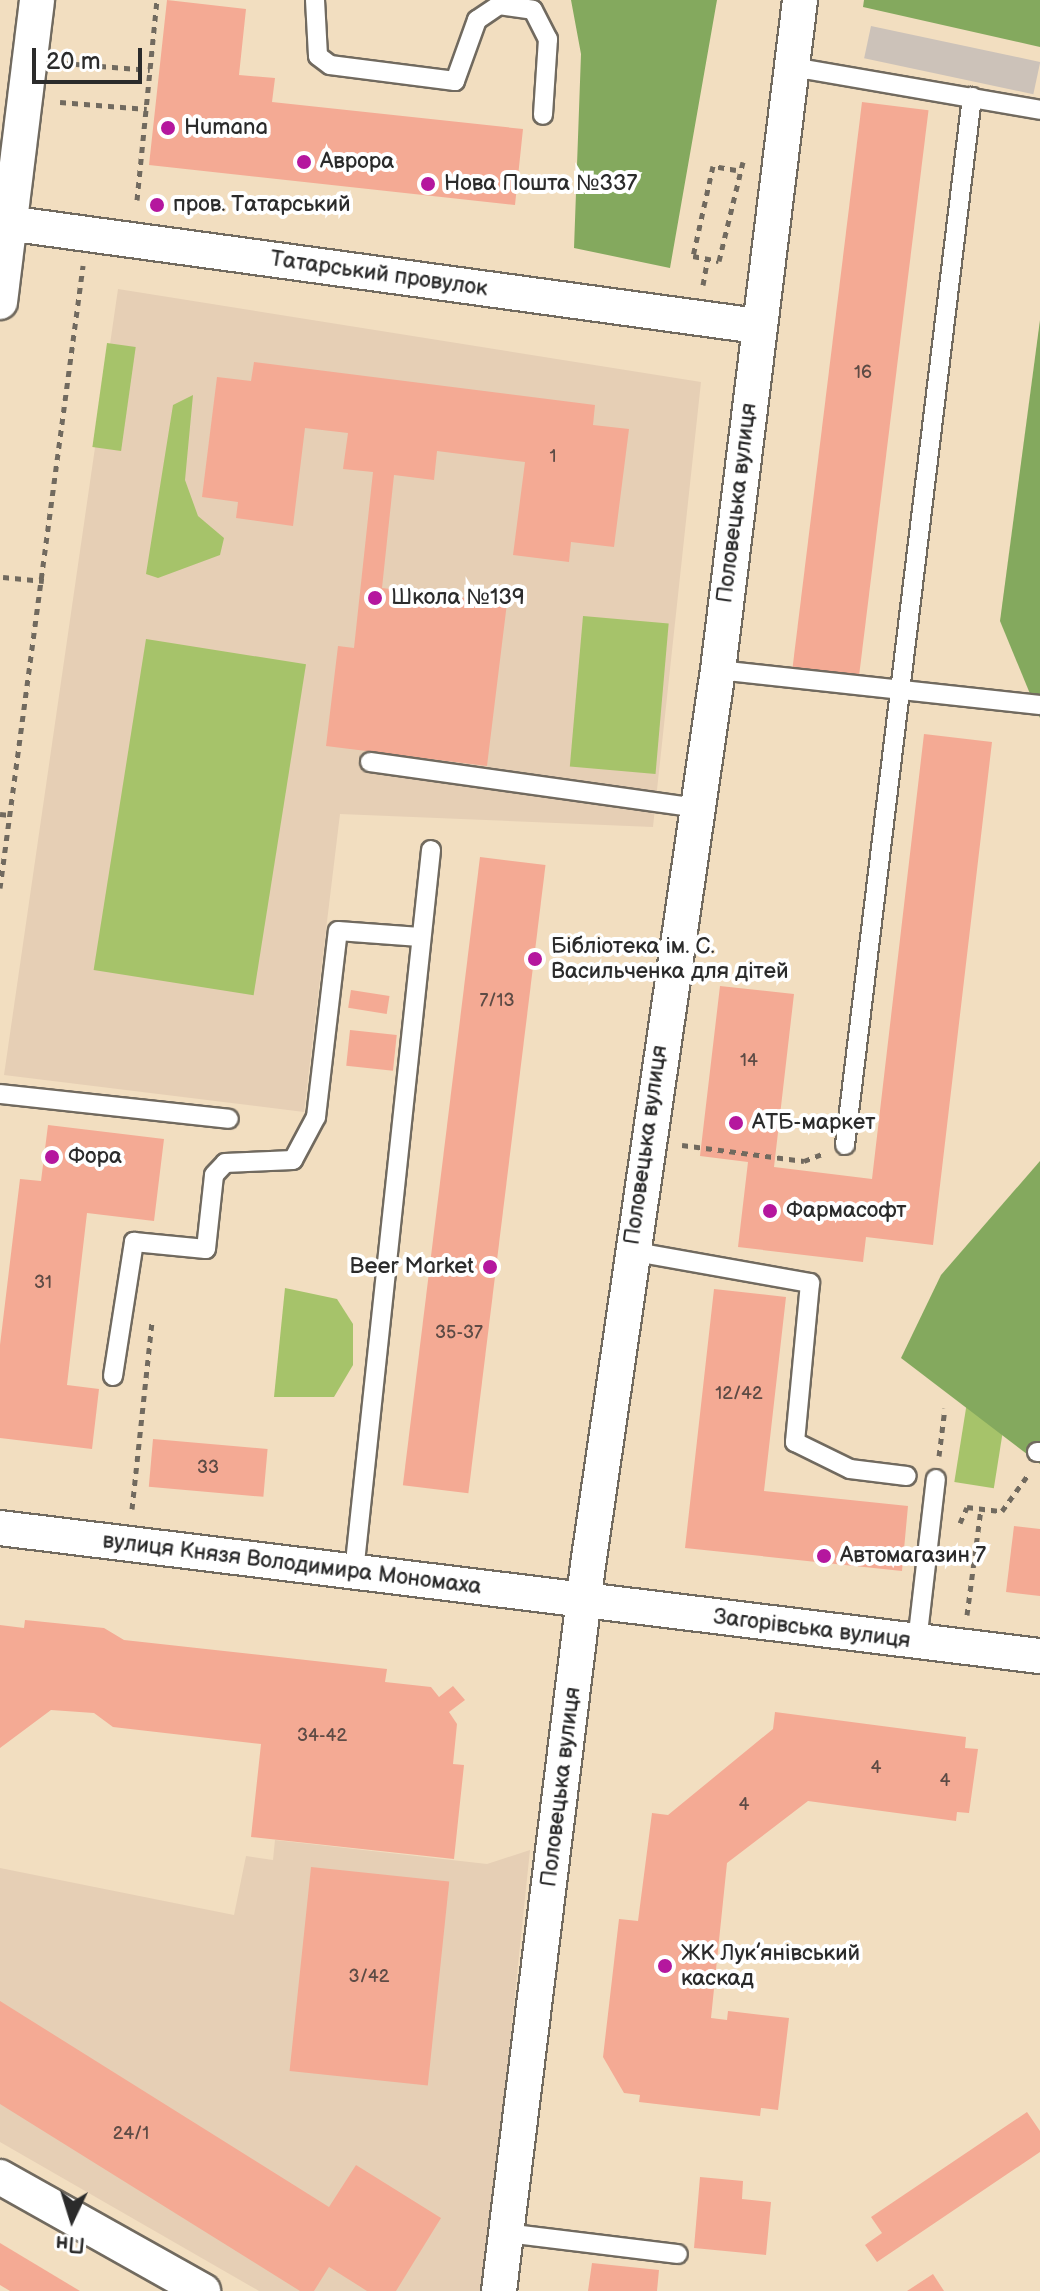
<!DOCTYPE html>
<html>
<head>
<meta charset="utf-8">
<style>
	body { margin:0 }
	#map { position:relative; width:1040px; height:2291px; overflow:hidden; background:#f2dec0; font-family:"Balsamiq Sans",sans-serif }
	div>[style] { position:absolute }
	.built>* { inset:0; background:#e6cfb5 }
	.industrial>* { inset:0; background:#ccc2b9; transform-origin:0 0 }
	.green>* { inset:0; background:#a6c36a; transform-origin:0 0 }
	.forest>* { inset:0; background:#84a95e }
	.building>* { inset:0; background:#f4aa94; transform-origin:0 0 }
	.path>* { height:5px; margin-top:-2.5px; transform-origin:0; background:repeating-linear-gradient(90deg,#716a5f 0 6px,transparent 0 12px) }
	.roads { filter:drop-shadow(2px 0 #716a5f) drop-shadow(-2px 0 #716a5f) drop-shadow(0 2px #716a5f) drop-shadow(0 -2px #716a5f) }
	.lane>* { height:18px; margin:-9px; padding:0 9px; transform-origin:9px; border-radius:9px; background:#fff }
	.street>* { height:34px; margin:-17px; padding:0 17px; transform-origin:17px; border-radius:17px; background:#fff }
	.dots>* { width:22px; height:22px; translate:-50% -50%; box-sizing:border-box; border:4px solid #fff; border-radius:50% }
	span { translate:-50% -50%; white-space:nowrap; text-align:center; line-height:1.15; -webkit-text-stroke:8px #fff; paint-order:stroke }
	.number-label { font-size:18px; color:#5d4b45 }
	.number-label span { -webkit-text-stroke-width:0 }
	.poi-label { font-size:22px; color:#2b2b2b }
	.left { translate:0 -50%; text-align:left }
	.right { translate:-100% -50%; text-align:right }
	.street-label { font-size:22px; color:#2b2b2b }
	.north { position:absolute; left:32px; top:2179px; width:80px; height:80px; -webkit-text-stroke:6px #fff; paint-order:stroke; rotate:184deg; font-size:22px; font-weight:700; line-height:32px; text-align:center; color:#2b2b2b }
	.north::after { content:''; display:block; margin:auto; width:28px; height:36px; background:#2b2b2b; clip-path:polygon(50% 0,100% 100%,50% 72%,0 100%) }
	.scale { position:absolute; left:32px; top:48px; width:110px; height:36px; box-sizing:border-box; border:4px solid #2b2b2b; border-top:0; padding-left:10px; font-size:24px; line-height:28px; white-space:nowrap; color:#2b2b2b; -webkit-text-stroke:6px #fff; paint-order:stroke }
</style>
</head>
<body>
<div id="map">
	<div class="built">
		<i style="clip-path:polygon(118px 289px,701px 382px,653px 827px,340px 814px,304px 1112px,4px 1075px)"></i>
		<i style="clip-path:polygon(275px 1840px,487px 1864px,530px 1850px,484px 2291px,259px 2291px,0 2142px,0 1868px,234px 1915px,246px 1856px,273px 1860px)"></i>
	</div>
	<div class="industrial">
		<i style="left:871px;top:26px;width:173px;height:33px;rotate:12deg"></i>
	</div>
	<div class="green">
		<i style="left:107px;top:343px;width:29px;height:105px;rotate:8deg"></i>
		<i style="clip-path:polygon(193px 395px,185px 480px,198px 516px,224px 538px,220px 555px,158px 578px,146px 574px,173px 405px)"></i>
		<i style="left:583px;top:616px;width:86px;height:151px;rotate:5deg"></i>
		<i style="left:146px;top:639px;width:162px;height:335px;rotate:9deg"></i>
		<i style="clip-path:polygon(285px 1288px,337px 1299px,353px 1324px,353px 1365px,334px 1397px,274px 1397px)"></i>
		<i style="left:967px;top:1402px;width:40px;height:81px;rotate:9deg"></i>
	</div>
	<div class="forest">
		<i style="clip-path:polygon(571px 0,717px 0,670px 268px,574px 248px,581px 54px)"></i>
		<i style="clip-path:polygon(864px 0,1040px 0,1040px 47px,863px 7px)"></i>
		<i style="clip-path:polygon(1040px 320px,1040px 718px,1000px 621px)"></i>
		<i style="clip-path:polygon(1040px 1161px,1040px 1464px,901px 1358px,941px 1275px)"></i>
	</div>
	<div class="building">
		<i style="clip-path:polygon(167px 0,246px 9px,239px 75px,275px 78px,272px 102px,523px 129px,515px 205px,149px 165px)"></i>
		<i style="left:862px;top:102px;width:67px;height:570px;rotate:7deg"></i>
		<i style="clip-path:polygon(254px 362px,595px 405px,593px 425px,629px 429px,614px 547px,571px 542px,569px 562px,513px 555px,525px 462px,437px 451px,434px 480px,394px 475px,382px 588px,507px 603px,487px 766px,326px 746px,338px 646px,354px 648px,373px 472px,343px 469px,348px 433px,305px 428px,293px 526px,236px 518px,238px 502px,202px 497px,217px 377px,251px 381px)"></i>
		<i style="clip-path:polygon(924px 734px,992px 742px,933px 1245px,866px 1237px,863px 1262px,738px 1247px,748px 1162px,700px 1156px,720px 986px,794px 994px,774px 1167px,872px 1179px)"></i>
		<i style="left:480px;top:857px;width:66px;height:633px;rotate:7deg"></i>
		<i style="left:351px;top:990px;width:39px;height:18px;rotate:9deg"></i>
		<i style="left:350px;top:1030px;width:47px;height:36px;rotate:6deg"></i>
		<i style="clip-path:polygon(48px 1125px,164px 1139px,154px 1221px,87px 1213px,67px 1385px,99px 1389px,92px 1449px,0 1438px,0 1345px,20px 1179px,41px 1181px)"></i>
		<i style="clip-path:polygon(714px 1289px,786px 1297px,764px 1491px,908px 1506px,902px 1571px,685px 1548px)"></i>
		<i style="left:153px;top:1439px;width:115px;height:48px;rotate:5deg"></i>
		<i style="clip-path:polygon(1014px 1526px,1040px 1529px,1040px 1596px,1006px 1592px)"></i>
		<i style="clip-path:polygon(25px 1620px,104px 1628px,124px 1640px,387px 1669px,385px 1682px,431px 1687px,439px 1697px,453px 1686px,465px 1700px,449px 1712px,457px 1724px,453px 1764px,464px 1765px,454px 1859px,251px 1837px,261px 1744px,113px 1727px,94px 1713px,51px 1710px,0 1748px,0 1625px,24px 1628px)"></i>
		<i style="clip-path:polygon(775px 1712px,966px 1737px,965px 1748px,978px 1749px,969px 1813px,957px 1812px,956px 1821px,808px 1801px,727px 1863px,711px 2018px,727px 2020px,728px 2011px,789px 2018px,778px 2110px,761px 2108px,760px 2116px,639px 2102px,640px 2095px,624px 2093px,603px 2057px,619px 1919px,638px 1921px,652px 1813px,668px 1815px,773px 1729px)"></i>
		<i style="left:311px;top:1867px;width:139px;height:205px;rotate:6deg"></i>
		<i style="clip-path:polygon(0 2001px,329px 2207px,356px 2165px,441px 2218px,396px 2291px,367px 2291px,329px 2267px,314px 2291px,300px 2291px,0 2104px)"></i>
		<i style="clip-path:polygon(1027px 2112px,1040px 2131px,1040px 2152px,877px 2262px,865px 2245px,882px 2233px,871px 2217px)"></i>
		<i style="clip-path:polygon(700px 2177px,743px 2181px,742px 2199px,771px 2202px,766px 2255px,694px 2248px)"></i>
		<i style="clip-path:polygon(0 2243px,80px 2291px,10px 2291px,0 2285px)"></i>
		<i style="clip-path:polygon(592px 2263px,659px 2270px,657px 2291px,588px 2291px)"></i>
		<i style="clip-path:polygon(933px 2274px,944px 2291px,907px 2291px)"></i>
	</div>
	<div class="path">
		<i style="left:64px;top:63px;width:86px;rotate:4.7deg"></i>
		<i style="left:60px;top:102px;width:87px;rotate:4.6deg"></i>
		<i style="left:736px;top:170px;width:23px;rotate:-170deg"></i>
		<i style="left:713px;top:166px;width:92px;rotate:102.5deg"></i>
		<i style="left:693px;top:256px;width:26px;rotate:11deg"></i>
		<i style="left:719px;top:261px;width:102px;rotate:-76.4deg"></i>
		<i style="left:137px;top:200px;width:201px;rotate:-84.3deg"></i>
		<i style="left:703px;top:285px;width:27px;rotate:-80deg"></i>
		<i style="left:3px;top:577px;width:41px;rotate:5.6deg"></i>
		<i style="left:0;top:814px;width:10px;rotate:6deg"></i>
		<i style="left:0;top:888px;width:628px;rotate:-82.4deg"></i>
		<i style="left:682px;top:1145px;width:123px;rotate:7.5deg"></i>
		<i style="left:804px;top:1161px;width:19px;rotate:-21deg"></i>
		<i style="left:939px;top:1456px;width:48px;rotate:-82.9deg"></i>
		<i style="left:132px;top:1509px;width:189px;rotate:-83.9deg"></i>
		<i style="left:960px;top:1523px;width:17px;rotate:-66deg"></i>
		<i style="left:967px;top:1507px;width:35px;rotate:7deg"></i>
		<i style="left:1002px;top:1511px;width:44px;rotate:-54.2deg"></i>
		<i style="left:967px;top:1615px;width:107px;rotate:-82.5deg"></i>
	</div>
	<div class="roads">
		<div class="lane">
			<i style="left:315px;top:0;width:56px;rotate:86.9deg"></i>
			<i style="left:318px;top:56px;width:15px;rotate:37deg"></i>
			<i style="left:330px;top:65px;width:126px;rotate:7.3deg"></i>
			<i style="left:455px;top:81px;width:65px;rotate:-70.2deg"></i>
			<i style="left:477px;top:20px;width:27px;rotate:-34deg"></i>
			<i style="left:499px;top:5px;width:34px;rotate:8deg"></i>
			<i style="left:533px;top:10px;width:33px;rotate:63deg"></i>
			<i style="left:548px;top:39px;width:76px;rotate:93.8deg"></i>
			<i style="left:792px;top:67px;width:252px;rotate:9.8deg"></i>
			<i style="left:718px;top:670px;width:324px;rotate:6.2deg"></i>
			<i style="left:370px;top:762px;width:330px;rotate:8deg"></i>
			<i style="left:0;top:1094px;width:230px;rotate:6.2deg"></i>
			<i style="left:845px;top:1145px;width:1056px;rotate:-83.09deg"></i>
			<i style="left:630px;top:1251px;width:183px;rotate:10.1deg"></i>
			<i style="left:810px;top:1283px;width:160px;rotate:95.4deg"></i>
			<i style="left:795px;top:1442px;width:61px;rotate:26.1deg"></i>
			<i style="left:850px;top:1469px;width:57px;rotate:7deg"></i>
			<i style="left:113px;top:1376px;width:136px;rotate:-81.1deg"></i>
			<i style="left:134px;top:1242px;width:72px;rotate:5.6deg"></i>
			<i style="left:206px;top:1249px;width:74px;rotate:-83.8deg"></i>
			<i style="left:214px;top:1175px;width:16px;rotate:-47deg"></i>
			<i style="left:225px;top:1163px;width:68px;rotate:-2.5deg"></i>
			<i style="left:293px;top:1160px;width:49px;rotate:-61.9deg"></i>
			<i style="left:316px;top:1117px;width:187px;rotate:-83.3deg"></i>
			<i style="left:338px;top:931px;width:82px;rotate:4.2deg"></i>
			<i style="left:1037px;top:1452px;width:3px"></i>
			<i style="left:354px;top:1572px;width:726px;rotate:-83.91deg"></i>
			<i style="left:917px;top:1642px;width:164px;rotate:-83.4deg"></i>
			<i style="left:506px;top:2233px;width:173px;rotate:7deg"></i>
		</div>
		<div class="street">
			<i style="left:0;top:222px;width:764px;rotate:7.82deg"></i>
			<i style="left:0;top:302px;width:304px;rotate:-83deg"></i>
			<i style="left:0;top:1528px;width:1048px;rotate:7.02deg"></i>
			<i style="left:0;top:2177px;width:233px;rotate:29.3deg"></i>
			<i style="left:499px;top:2291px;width:731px;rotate:-83.01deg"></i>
			<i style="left:588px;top:1565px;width:904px;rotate:-81.74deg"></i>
			<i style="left:718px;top:670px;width:675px;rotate:-83.02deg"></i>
		</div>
	</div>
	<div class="dots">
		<i style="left:168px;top:128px;background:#b5179e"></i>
		<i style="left:304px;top:162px;background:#b5179e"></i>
		<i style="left:428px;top:184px;background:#b5179e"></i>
		<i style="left:157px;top:205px;background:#b5179e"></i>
		<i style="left:375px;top:598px;background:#b5179e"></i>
		<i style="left:535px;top:959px;background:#b5179e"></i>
		<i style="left:736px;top:1123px;background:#b5179e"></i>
		<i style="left:52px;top:1157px;background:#b5179e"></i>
		<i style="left:770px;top:1211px;background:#b5179e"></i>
		<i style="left:490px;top:1267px;background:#b5179e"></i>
		<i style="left:824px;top:1556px;background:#b5179e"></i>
		<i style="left:665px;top:1966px;background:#b5179e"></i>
	</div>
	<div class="number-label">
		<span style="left:863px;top:373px">16</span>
		<span style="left:553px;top:457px">1</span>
		<span style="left:497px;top:1001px">7/13</span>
		<span style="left:749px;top:1061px">14</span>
		<span style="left:43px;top:1283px">31</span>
		<span style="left:459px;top:1333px">35-37</span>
		<span style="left:739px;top:1394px">12/42</span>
		<span style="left:208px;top:1468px">33</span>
		<span style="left:322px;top:1736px">34-42</span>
		<span style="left:876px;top:1768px">4</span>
		<span style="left:945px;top:1781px">4</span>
		<span style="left:744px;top:1805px">4</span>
		<span style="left:369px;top:1977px">3/42</span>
		<span style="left:131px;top:2134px">24/1</span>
	</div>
	<div class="poi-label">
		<span class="left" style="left:184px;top:128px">Humana</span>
		<span class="left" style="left:320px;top:162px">Аврора</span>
		<span class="left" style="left:444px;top:184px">Нова Пошта №337</span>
		<span class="left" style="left:173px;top:205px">пров. Татарський</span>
		<span class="left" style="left:391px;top:598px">Школа №139</span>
		<span class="left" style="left:551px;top:959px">Бібліотека ім. С.<br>Васильченка для дітей</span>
		<span class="left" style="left:752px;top:1123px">АТБ-маркет</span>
		<span class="left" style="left:68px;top:1157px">Фора</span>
		<span class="left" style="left:786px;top:1211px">Фармасофт</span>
		<span class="right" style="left:474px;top:1267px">Beer Market</span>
		<span class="left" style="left:840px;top:1556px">Автомагазин 7</span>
		<span class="left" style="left:681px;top:1966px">ЖК Лук’янівський<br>каскад</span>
	</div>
	<div class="street-label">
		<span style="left:379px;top:274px;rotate:8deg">Татарський провулок</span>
		<span style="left:737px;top:503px;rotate:-83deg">Половецька вулиця</span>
		<span style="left:646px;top:1145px;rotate:-82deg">Половецька вулиця</span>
		<span style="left:292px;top:1564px;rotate:7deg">вулиця Князя Володимира Мономаха</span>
		<span style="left:812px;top:1629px;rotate:7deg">Загорівська вулиця</span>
		<span style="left:561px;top:1787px;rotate:-83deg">Половецька вулиця</span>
	</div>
	<div class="north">Пн</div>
	<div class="scale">20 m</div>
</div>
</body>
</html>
